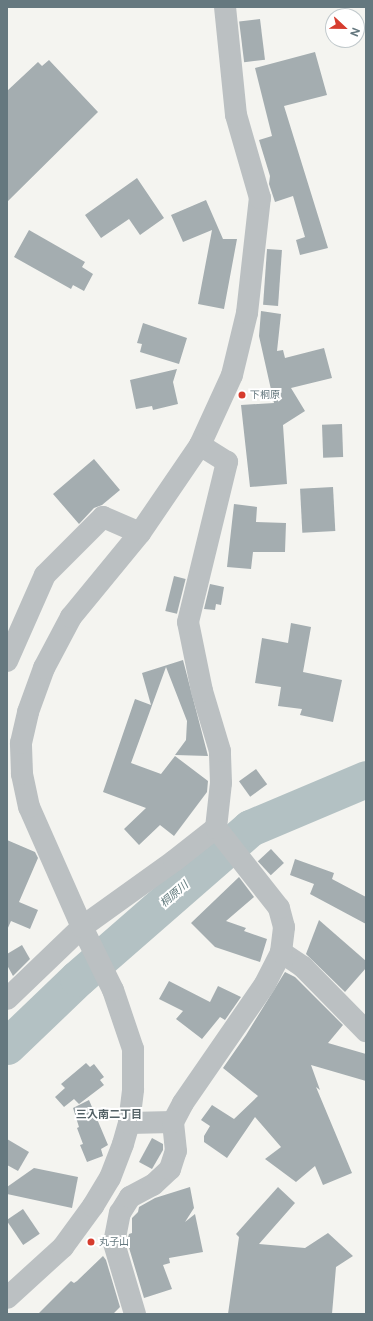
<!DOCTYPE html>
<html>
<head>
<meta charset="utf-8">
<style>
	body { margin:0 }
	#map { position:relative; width:373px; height:1321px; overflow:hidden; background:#f4f4f0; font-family:Inter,"Noto Sans JP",sans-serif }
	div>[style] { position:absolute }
	.river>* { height:37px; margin:-18.5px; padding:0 18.5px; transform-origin:18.5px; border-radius:18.5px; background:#b3c1c3 }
	.building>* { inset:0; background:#a4adb0; transform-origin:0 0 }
	.minor>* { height:22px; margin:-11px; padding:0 11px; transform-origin:11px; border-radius:11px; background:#bbc0c2 }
	.tertiary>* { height:22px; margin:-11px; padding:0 11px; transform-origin:11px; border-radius:11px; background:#bbc0c2 }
	.dots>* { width:11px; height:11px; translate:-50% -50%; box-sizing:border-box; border:2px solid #fff; border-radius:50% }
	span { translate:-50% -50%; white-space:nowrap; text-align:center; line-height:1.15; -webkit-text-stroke:4px #fff; paint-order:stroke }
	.poi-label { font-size:10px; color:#65787f }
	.left { translate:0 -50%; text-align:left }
	.water-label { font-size:11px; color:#617a7d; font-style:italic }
	.neighbourhood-label { font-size:11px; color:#526065; font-weight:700 }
	.frame { position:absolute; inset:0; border:8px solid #65787f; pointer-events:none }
	.north { position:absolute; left:325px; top:8px; width:40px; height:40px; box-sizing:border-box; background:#fff; border:1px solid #c1c9cc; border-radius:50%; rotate:112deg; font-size:11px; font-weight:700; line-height:16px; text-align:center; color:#65787f }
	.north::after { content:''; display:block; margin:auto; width:14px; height:18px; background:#d63c2e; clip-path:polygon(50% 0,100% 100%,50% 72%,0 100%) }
</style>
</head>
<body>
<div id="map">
	<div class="river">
		<i style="left:7px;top:1046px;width:98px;rotate:-43.8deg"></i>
		<i style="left:78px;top:978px;width:228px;rotate:-41.1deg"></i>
		<i style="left:250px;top:828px;width:126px;rotate:-22.9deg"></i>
	</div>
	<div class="building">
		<i style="left:260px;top:19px;width:41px;height:21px;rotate:83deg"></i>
		<i style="clip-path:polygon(315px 52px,327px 95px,284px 106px,328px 248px,300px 255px,296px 240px,305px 237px,293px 196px,275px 202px,269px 184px,270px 176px,259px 140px,272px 136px,255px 68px)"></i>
		<i style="clip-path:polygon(49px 60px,98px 112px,7px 202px,7px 91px,38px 62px,42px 66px)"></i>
		<i style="clip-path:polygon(137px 178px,164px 218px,140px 235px,129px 219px,101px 238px,85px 215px)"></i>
		<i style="clip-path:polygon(206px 200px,223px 239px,237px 239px,224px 309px,198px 304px,212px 230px,183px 242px,171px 215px)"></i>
		<i style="clip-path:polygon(29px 230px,85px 262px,82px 267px,93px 274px,84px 291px,73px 285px,71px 289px,14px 257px)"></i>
		<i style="left:267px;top:249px;width:15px;height:56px;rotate:4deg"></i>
		<i style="clip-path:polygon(261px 311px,281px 314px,277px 351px,283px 350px,285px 358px,324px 348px,332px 378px,291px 388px,305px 411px,283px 425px,287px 484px,250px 487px,241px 405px,274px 403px,259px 336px)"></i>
		<i style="clip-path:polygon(143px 323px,187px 338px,179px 364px,140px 352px,142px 344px,137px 343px)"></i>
		<i style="clip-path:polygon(177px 369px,173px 382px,178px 404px,153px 410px,152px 406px,136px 409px,130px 380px)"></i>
		<i style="left:342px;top:424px;width:33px;height:20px;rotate:88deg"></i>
		<i style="clip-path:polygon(94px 459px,120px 490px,102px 505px,94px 508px,79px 524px,53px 494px)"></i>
		<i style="left:333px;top:487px;width:44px;height:33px;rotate:87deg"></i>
		<i style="clip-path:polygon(234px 504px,257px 507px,256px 522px,286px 523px,285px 552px,253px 552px,251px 569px,227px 567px)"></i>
		<i style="left:174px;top:576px;width:12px;height:36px;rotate:14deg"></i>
		<i style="clip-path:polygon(210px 584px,224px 587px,221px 605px,216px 604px,215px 610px,204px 609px)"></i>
		<i style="clip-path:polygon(291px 623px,311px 627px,303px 672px,342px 680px,333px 722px,300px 715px,302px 709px,278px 706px,281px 687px,255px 683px,262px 638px,288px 643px)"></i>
		<i style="clip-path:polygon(183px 660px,208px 756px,175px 755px,186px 740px,187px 721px,166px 667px,131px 763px,161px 774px,175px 756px,208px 781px,207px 792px,174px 836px,160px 825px,139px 845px,124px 829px,146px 808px,103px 792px,135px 699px,151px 705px,142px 673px)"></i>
		<i style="left:256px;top:769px;width:19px;height:21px;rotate:54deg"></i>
		<i style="clip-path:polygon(7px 840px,35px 852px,38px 858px,19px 902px,38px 910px,30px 929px,11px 921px,7px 930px)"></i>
		<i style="left:271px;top:849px;width:19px;height:18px;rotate:47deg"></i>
		<i style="clip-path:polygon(295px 859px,334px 873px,332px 879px,366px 897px,366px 924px,310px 894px,314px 884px,290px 875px)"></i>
		<i style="clip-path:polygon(239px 877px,254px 897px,226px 921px,246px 928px,244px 931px,267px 939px,260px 962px,215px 947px,191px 923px)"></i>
		<i style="clip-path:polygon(319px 920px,366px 961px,366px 968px,345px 992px,306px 954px)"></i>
		<i style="clip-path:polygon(22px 945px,30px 959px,13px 976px,7px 965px,7px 954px)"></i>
		<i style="clip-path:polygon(285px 972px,295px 977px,343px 1025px,328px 1043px,366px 1054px,366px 1081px,311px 1065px,320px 1090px,316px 1087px,352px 1173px,323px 1185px,315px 1166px,296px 1182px,265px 1159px,281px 1147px,255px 1117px,227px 1158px,204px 1142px,204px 1136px,210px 1126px,201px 1120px,212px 1105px,234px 1119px,258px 1096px,223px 1068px,246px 1035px)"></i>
		<i style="clip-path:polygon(169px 981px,210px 1002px,218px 986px,241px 997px,225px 1020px,220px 1017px,202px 1039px,176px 1019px,183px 1011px,159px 999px)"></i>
		<i style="clip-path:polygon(86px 1063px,90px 1067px,94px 1064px,104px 1077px,100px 1080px,104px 1085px,79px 1104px,74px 1099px,64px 1107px,55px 1097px,65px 1088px,61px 1084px)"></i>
		<i style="clip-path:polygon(89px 1100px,108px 1145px,101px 1149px,103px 1156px,87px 1162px,80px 1145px,83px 1144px,77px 1128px,79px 1127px,73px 1108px)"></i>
		<i style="clip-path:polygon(152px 1138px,163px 1144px,163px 1150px,152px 1169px,139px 1162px)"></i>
		<i style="clip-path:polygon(7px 1139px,29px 1152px,18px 1171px,7px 1165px)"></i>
		<i style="clip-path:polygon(34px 1168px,78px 1177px,72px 1208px,7px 1194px,7px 1187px)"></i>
		<i style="clip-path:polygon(190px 1187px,194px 1208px,185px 1222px,195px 1214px,203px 1252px,169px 1258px,170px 1263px,163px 1265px,172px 1289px,144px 1298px,127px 1241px,129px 1234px,132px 1233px,132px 1218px,138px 1212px,139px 1207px,155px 1198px)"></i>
		<i style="clip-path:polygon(278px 1187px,295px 1203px,259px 1244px,305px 1248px,328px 1233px,353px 1256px,336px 1267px,332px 1314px,228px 1314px,239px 1237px,236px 1234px)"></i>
		<i style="left:23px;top:1209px;width:30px;height:20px;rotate:56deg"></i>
		<i style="clip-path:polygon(103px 1256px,106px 1260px,120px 1307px,113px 1314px,38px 1314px,71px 1281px,74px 1283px,77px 1281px)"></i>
	</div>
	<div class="minor">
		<i style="left:7px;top:661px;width:94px;rotate:-66.2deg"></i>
		<i style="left:45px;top:575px;width:82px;rotate:-45deg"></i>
		<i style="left:103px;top:517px;width:40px;rotate:23.4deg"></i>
		<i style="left:281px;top:952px;width:27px;rotate:34deg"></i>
		<i style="left:303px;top:967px;width:90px;rotate:45.5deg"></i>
		<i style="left:7px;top:999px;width:104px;rotate:-43.8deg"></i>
		<i style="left:82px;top:927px;width:113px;rotate:-35.7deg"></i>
		<i style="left:174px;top:861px;width:53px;rotate:-38.2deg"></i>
		<i style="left:129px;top:1123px;width:44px;rotate:-1.3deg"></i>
		<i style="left:135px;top:1314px;width:74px;rotate:-106.5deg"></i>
		<i style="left:114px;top:1243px;width:31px;rotate:-79deg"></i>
		<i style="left:120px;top:1213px;width:19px;rotate:-58deg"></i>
		<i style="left:130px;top:1197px;width:26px;rotate:-28deg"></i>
		<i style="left:153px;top:1185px;width:23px;rotate:-43deg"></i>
		<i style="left:170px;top:1169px;width:19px;rotate:-72deg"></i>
		<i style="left:176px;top:1151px;width:29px;rotate:-96deg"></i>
		<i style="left:173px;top:1122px;width:21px;rotate:-62deg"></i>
		<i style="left:183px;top:1103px;width:145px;rotate:-55.4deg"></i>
		<i style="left:265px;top:984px;width:36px;rotate:-63deg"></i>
		<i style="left:281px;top:952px;width:25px;rotate:-83deg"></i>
		<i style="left:284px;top:927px;width:20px;rotate:-105deg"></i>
		<i style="left:279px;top:908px;width:102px;rotate:-128.2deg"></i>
		<i style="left:216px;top:828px;width:45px;rotate:-83.7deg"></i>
		<i style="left:221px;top:783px;width:32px;rotate:-92deg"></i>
		<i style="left:220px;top:751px;width:63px;rotate:-106.7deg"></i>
		<i style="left:202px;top:691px;width:70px;rotate:-101.5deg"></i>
		<i style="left:188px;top:622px;width:165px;rotate:-76.3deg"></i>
		<i style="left:227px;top:462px;width:32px;rotate:-148deg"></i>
		<i style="left:200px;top:445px;width:77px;rotate:-65.4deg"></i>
		<i style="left:232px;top:375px;width:64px;rotate:-76.4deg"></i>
		<i style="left:247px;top:313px;width:116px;rotate:-83.6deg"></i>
		<i style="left:260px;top:198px;width:86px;rotate:-106.1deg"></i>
		<i style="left:236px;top:115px;width:109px;rotate:-95.8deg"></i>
	</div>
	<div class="tertiary">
		<i style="left:7px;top:1298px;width:76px;rotate:-42.3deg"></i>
		<i style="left:63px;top:1247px;width:51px;rotate:-53.8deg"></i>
		<i style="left:93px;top:1206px;width:33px;rotate:-59deg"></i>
		<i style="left:110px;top:1178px;width:36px;rotate:-69deg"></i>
		<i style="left:123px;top:1144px;width:22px;rotate:-74deg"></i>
		<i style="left:129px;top:1123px;width:34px;rotate:-83deg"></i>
		<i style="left:133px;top:1089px;width:40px;rotate:-90deg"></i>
		<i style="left:133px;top:1049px;width:62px;rotate:-108.7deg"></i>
		<i style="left:113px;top:990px;width:70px;rotate:-116.2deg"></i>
		<i style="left:82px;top:927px;width:131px;rotate:-113.8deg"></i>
		<i style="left:29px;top:807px;width:34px;rotate:-102deg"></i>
		<i style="left:22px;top:774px;width:31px;rotate:-92deg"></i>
		<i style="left:21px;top:743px;width:32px;rotate:-77deg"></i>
		<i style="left:28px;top:712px;width:47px;rotate:-70deg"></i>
		<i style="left:44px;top:668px;width:58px;rotate:-62.1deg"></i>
		<i style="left:71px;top:617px;width:109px;rotate:-50.6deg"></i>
		<i style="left:140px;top:533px;width:107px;rotate:-55.7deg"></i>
	</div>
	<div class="dots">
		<i style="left:242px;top:395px;background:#d63c2e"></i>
		<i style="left:91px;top:1242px;background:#d63c2e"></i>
	</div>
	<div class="poi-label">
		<span class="left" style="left:250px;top:395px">下桐原</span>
		<span class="left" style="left:99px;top:1242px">丸子山</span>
	</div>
	<div class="water-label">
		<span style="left:174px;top:894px;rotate:-41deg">桐原川</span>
	</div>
	<div class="neighbourhood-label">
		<span style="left:109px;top:1114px">三入南二丁目</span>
	</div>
	<div class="frame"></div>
	<div class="north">N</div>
</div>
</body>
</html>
